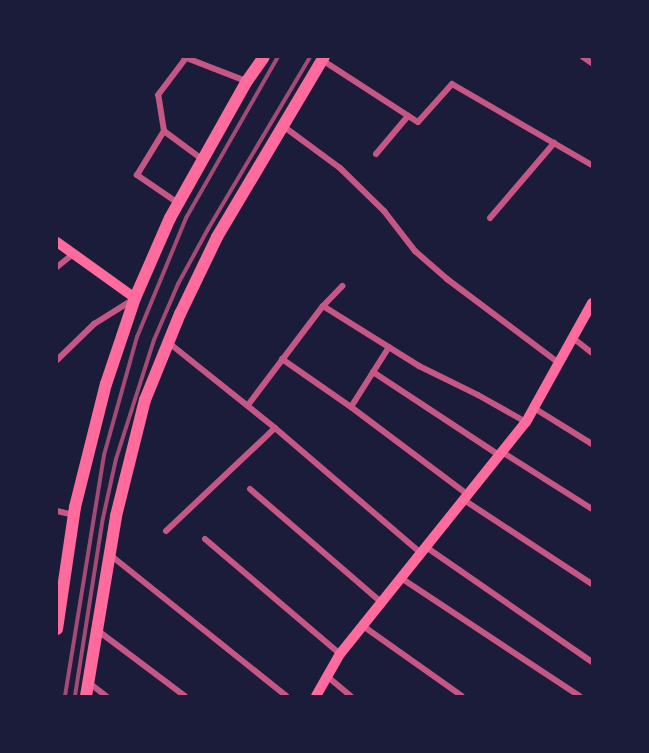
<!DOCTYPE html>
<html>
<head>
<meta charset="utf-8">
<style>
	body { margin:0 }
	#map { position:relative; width:649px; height:753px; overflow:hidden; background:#1b1b3a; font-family:Inter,sans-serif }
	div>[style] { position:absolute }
	.minor>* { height:6px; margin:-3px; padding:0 3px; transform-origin:3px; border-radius:3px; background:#c65784 }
	.secondary>* { height:10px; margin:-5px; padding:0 5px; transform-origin:5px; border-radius:5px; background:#ff6b9d }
	.primary>* { height:12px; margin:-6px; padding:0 6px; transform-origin:6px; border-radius:6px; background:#ff6b9d }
	.rail>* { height:4px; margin:-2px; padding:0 2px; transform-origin:2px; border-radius:2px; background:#a44b75 }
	span { translate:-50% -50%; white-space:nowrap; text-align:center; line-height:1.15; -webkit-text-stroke:4.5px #1b1b3a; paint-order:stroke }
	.frame { position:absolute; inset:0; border:58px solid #1b1b3a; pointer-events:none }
</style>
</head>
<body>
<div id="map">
	<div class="minor">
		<i style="left:184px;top:57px;width:66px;rotate:21.2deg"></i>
		<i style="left:583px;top:57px;width:11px;rotate:34deg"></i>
		<i style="left:322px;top:60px;width:114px;rotate:32.9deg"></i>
		<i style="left:418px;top:122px;width:51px;rotate:-48.2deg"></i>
		<i style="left:452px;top:84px;width:162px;rotate:30.1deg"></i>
		<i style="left:283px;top:126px;width:71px;rotate:36.4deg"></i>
		<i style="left:340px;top:168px;width:62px;rotate:44.3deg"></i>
		<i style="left:384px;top:211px;width:51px;rotate:52.2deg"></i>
		<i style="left:415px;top:251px;width:43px;rotate:41.2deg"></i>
		<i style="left:447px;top:279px;width:140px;rotate:36.9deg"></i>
		<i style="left:164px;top:131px;width:49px;rotate:36.6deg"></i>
		<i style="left:376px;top:154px;width:50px;rotate:-49.9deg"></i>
		<i style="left:178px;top:203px;width:50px;rotate:-145.7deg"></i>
		<i style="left:137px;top:175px;width:52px;rotate:-58.5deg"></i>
		<i style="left:164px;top:131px;width:36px;rotate:-99deg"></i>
		<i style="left:158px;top:95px;width:46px;rotate:-52.9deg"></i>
		<i style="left:490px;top:218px;width:99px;rotate:-49.5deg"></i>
		<i style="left:57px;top:267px;width:19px;rotate:-39deg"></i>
		<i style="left:323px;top:306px;width:113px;rotate:32deg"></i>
		<i style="left:419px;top:366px;width:66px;rotate:26.2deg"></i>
		<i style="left:478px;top:395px;width:55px;rotate:29.4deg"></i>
		<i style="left:573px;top:338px;width:24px;rotate:38deg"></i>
		<i style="left:169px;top:343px;width:136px;rotate:38.7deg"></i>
		<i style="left:275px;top:428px;width:192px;rotate:40.6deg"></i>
		<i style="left:282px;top:359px;width:84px;rotate:34.8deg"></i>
		<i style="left:351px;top:407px;width:71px;rotate:-57.7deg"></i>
		<i style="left:57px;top:360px;width:52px;rotate:-44.2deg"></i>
		<i style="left:94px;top:324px;width:47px;rotate:-32deg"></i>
		<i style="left:373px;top:372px;width:151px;rotate:33.4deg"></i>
		<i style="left:248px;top:405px;width:124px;rotate:-52.9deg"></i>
		<i style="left:323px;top:306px;width:28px;rotate:-46deg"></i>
		<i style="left:351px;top:407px;width:146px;rotate:36.9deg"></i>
		<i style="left:534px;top:408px;width:68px;rotate:31.8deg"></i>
		<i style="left:502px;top:452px;width:107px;rotate:32.3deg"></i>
		<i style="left:250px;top:489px;width:173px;rotate:40.8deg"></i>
		<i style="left:464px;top:500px;width:153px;rotate:33.3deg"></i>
		<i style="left:57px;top:511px;width:17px;rotate:13deg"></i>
		<i style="left:166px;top:531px;width:150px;rotate:-43.4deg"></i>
		<i style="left:205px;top:539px;width:177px;rotate:40.4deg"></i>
		<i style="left:426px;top:547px;width:202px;rotate:34.7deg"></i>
		<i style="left:109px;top:554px;width:227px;rotate:38.7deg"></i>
		<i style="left:401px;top:578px;width:214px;rotate:33.5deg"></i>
		<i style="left:363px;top:626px;width:121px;rotate:35.3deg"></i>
		<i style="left:97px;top:630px;width:110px;rotate:36.9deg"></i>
		<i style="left:328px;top:677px;width:30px;rotate:40deg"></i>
		<i style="left:88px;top:682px;width:23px;rotate:38deg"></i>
	</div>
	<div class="secondary">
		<i style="left:57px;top:242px;width:96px;rotate:35.7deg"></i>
		<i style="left:316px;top:696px;width:48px;rotate:-60.3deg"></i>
		<i style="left:340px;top:654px;width:297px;rotate:-51.3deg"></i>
		<i style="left:526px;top:422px;width:136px;rotate:-61deg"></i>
	</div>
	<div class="primary">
		<i style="left:57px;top:629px;width:123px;rotate:-81.6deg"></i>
		<i style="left:75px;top:507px;width:127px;rotate:-75.9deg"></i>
		<i style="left:106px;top:384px;width:91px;rotate:-71.4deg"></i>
		<i style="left:135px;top:298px;width:87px;rotate:-66.4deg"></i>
		<i style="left:170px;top:218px;width:157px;rotate:-60.7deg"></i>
		<i style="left:247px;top:81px;width:29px;rotate:-55deg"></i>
		<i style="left:86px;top:696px;width:182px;rotate:-80.5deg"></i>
		<i style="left:116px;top:516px;width:120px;rotate:-76deg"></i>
		<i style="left:145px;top:400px;width:93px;rotate:-67.9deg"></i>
		<i style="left:180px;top:314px;width:85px;rotate:-64.3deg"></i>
		<i style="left:217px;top:237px;width:209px;rotate:-59.3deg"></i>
	</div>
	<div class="rail">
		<i style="left:65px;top:696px;width:244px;rotate:-80.8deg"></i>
		<i style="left:104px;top:455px;width:123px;rotate:-74.4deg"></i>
		<i style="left:137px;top:337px;width:129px;rotate:-67.6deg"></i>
		<i style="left:186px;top:218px;width:185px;rotate:-60.3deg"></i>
		<i style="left:75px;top:696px;width:180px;rotate:-81.1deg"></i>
		<i style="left:103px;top:518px;width:60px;rotate:-77.6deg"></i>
		<i style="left:116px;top:459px;width:125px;rotate:-72.3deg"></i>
		<i style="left:154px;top:340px;width:61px;rotate:-66.8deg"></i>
		<i style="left:178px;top:284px;width:63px;rotate:-61.4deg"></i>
		<i style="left:208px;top:229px;width:200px;rotate:-59.3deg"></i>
	</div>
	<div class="frame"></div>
</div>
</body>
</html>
